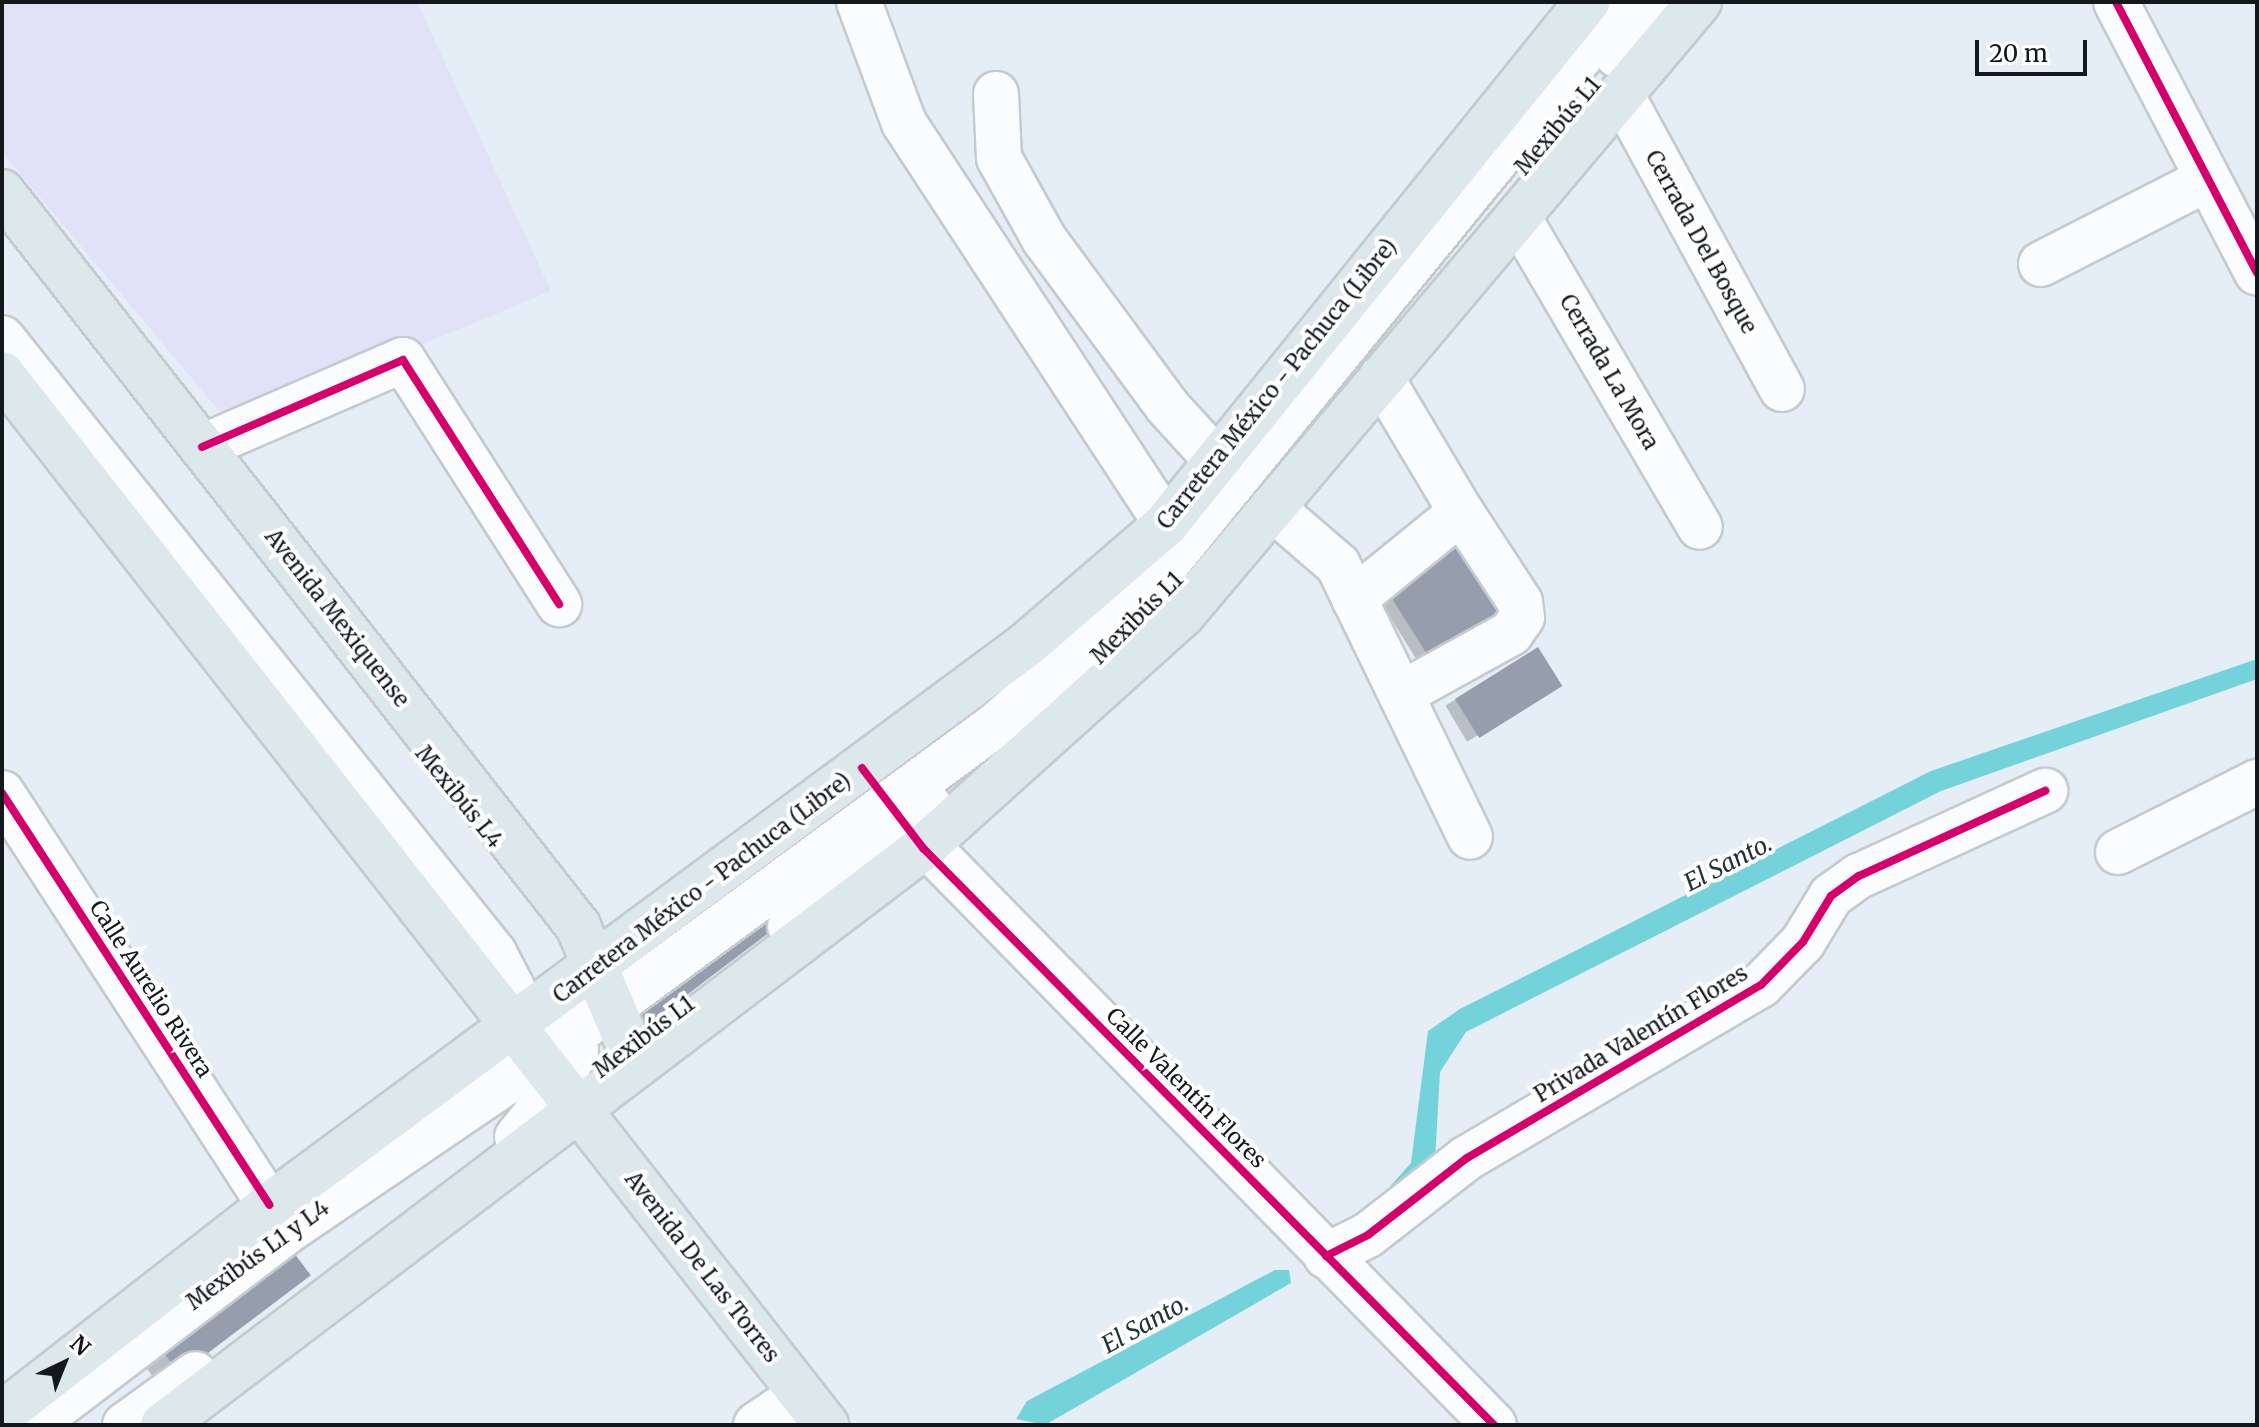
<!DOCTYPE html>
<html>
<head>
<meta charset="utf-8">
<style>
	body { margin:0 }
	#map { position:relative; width:2259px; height:1427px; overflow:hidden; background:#e5eef6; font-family:Merriweather,serif }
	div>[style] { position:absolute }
	.green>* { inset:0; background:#e1e2f8 }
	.water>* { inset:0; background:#74d3da }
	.shadow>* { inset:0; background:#0003; transform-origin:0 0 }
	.building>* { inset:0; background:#969eae; transform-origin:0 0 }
	.roads { filter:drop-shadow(2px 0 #c3cad0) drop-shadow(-2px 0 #c3cad0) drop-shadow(0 2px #c3cad0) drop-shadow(0 -2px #c3cad0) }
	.minor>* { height:44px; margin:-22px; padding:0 22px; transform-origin:22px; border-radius:22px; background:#fbfcfe }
	.major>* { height:44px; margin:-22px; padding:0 22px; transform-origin:22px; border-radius:22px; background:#dde8ec }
	.cycleway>* { height:8px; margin:-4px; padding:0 4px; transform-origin:4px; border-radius:4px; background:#d6006c }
	span { translate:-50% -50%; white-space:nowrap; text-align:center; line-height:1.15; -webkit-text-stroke:8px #fff; paint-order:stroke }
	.street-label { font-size:22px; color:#13181d }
	.water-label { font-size:24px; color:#1d3334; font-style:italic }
	.frame { position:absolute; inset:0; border:4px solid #13181d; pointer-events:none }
	.north { position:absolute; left:24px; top:1323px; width:80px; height:80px; -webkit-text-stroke:6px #fff; paint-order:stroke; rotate:43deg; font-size:22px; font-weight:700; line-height:32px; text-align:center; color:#13181d }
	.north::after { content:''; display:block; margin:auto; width:28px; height:36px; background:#13181d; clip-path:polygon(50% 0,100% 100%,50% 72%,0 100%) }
	.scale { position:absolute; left:1975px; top:40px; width:112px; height:36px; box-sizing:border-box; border:4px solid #13181d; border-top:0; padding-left:10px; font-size:24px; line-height:28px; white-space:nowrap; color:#13181d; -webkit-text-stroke:6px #fff; paint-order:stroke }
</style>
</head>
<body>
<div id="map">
	<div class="green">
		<i style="clip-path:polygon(2px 2px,417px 2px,551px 291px,230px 424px,2px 152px)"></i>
	</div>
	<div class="water">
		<i style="clip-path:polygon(2257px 659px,2257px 679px,1941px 791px,1466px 1032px,1440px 1072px,1435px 1161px,1359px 1221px,1411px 1163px,1428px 1031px,1460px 1009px,1931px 771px)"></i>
		<i style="clip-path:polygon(1275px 1270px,1289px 1270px,1291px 1283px,1045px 1425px,1016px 1419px,1027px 1401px)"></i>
	</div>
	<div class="shadow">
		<i style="clip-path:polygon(1387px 591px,1512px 608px,1421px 667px,1379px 599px)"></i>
		<i style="left:1538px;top:650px;width:42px;height:108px;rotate:59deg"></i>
		<i style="clip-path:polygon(771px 929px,626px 1043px,611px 1023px)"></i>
		<i style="clip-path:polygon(309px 1274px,162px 1389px,142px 1362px)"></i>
	</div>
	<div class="building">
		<i style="left:1471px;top:538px;width:82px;height:99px;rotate:58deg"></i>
		<i style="left:1538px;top:647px;width:46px;height:98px;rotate:58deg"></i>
		<i style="left:756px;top:905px;width:30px;height:163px;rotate:53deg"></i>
		<i style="left:288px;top:1245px;width:38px;height:164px;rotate:53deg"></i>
	</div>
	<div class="roads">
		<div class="minor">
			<i style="left:859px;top:2px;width:129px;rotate:69.6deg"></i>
			<i style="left:904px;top:123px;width:479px;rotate:56.8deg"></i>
			<i style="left:2116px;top:2px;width:305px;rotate:62.5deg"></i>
			<i style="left:1617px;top:55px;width:69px;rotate:-50.3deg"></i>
			<i style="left:996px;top:94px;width:64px;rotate:87.3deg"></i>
			<i style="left:999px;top:158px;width:93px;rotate:60.9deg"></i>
			<i style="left:1044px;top:239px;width:207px;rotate:53.6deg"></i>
			<i style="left:1167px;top:406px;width:74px;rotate:47.7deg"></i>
			<i style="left:1621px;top:94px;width:336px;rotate:61.4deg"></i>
			<i style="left:1518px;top:217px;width:359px;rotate:59.6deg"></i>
			<i style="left:2041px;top:264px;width:185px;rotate:-27deg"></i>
			<i style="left:2px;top:338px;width:788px;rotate:51.34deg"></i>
			<i style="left:494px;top:953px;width:73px;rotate:62.4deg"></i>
			<i style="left:528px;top:1018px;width:34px;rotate:102deg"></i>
			<i style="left:202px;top:447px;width:219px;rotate:-23.4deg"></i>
			<i style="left:403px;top:360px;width:290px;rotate:57.4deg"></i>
			<i style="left:1272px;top:508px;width:87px;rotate:40.8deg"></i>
			<i style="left:1338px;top:565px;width:302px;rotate:64.1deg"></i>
			<i style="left:1354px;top:599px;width:138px;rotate:-39.1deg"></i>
			<i style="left:1461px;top:512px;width:156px;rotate:-120.8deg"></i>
			<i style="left:1401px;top:694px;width:126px;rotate:-29deg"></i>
			<i style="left:1511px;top:633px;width:19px;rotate:-55deg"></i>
			<i style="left:1522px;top:617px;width:15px;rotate:-98deg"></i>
			<i style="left:1520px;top:602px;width:108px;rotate:-123.2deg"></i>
			<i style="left:2px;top:793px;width:491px;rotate:57deg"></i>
			<i style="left:900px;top:818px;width:849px;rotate:45.62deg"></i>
			<i style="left:2118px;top:852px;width:156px;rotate:-26.7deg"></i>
			<i style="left:790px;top:926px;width:184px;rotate:-40.8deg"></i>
			<i style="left:517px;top:1137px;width:67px;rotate:-51.1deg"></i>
			<i style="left:559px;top:1085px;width:39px;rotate:-64deg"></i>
			<i style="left:1326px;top:1256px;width:47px;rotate:-26.6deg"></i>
			<i style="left:1368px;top:1235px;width:125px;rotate:-37.9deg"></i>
			<i style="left:1467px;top:1158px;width:341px;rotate:-30.5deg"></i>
			<i style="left:1761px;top:985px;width:60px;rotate:-45.7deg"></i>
			<i style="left:1803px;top:942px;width:54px;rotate:-58.7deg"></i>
			<i style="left:1831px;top:896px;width:34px;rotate:-36deg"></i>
			<i style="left:1859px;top:876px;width:205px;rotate:-24.6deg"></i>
			<i style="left:33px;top:1425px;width:318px;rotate:-37.3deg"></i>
			<i style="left:286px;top:1232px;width:306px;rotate:-34.2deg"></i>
			<i style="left:539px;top:1060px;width:568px;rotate:-36.26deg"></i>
			<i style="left:997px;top:724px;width:190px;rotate:-41.6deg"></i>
			<i style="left:1139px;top:598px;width:769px;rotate:-50.8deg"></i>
			<i style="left:125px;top:1425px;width:87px;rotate:-35.7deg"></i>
			<i style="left:756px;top:1425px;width:55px;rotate:-34deg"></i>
		</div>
		<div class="major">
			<i style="left:2px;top:192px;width:933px;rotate:51.88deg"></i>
			<i style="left:578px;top:926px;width:151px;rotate:67deg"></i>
			<i style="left:2px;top:374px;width:1336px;rotate:51.9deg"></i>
			<i style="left:2px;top:1414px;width:340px;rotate:-37.9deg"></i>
			<i style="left:270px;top:1205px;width:941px;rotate:-36.53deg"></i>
			<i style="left:1026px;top:645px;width:185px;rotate:-40.8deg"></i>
			<i style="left:1166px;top:524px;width:671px;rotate:-51.11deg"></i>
			<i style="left:163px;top:1425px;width:954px;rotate:-37.21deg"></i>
			<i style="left:923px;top:848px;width:348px;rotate:-42deg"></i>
			<i style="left:1182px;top:615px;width:802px;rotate:-49.86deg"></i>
		</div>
	</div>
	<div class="cycleway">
		<i style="left:2116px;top:2px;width:305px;rotate:62.5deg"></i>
		<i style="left:202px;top:447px;width:219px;rotate:-23.4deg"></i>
		<i style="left:403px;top:360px;width:290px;rotate:57.4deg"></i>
		<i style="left:862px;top:768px;width:101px;rotate:52.7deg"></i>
		<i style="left:923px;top:848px;width:812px;rotate:45.3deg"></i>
		<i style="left:2px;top:793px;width:491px;rotate:57deg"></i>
		<i style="left:1326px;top:1256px;width:47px;rotate:-26.6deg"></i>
		<i style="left:1368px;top:1235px;width:125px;rotate:-37.9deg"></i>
		<i style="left:1467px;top:1158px;width:341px;rotate:-30.5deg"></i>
		<i style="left:1761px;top:985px;width:60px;rotate:-45.7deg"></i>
		<i style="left:1803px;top:942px;width:54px;rotate:-58.7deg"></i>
		<i style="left:1831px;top:896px;width:34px;rotate:-36deg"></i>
		<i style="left:1859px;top:876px;width:205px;rotate:-24.6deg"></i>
	</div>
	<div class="street-label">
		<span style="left:1558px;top:126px;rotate:-50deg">Mexibús L1</span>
		<span style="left:1701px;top:242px;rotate:61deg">Cerrada Del Bosque</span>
		<span style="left:1609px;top:372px;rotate:60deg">Cerrada La Mora</span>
		<span style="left:1277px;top:384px;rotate:-51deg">Carretera México - Pachuca (Libre)</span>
		<span style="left:337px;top:618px;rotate:52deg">Avenida Mexiquense</span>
		<span style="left:1137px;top:618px;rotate:-45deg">Mexibús L1</span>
		<span style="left:459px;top:797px;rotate:51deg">Mexibús L4</span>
		<span style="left:702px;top:888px;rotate:-37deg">Carretera México - Pachuca (Libre)</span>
		<span style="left:151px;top:989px;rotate:57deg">Calle Aurelio Rivera</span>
		<span style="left:1641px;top:1034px;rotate:-31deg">Privada Valentín Flores</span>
		<span style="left:644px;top:1037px;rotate:-37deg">Mexibús L1</span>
		<span style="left:1186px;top:1088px;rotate:45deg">Calle Valentín Flores</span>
		<span style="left:258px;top:1255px;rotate:-36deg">Mexibús L1 y L4</span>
		<span style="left:702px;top:1267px;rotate:52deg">Avenida De Las Torres</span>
	</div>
	<div class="water-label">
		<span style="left:1728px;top:863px;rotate:-27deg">El Santo.</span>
		<span style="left:1145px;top:1324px;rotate:-29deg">El Santo.</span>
	</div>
	<div class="frame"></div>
	<div class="north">N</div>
	<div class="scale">20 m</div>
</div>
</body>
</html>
